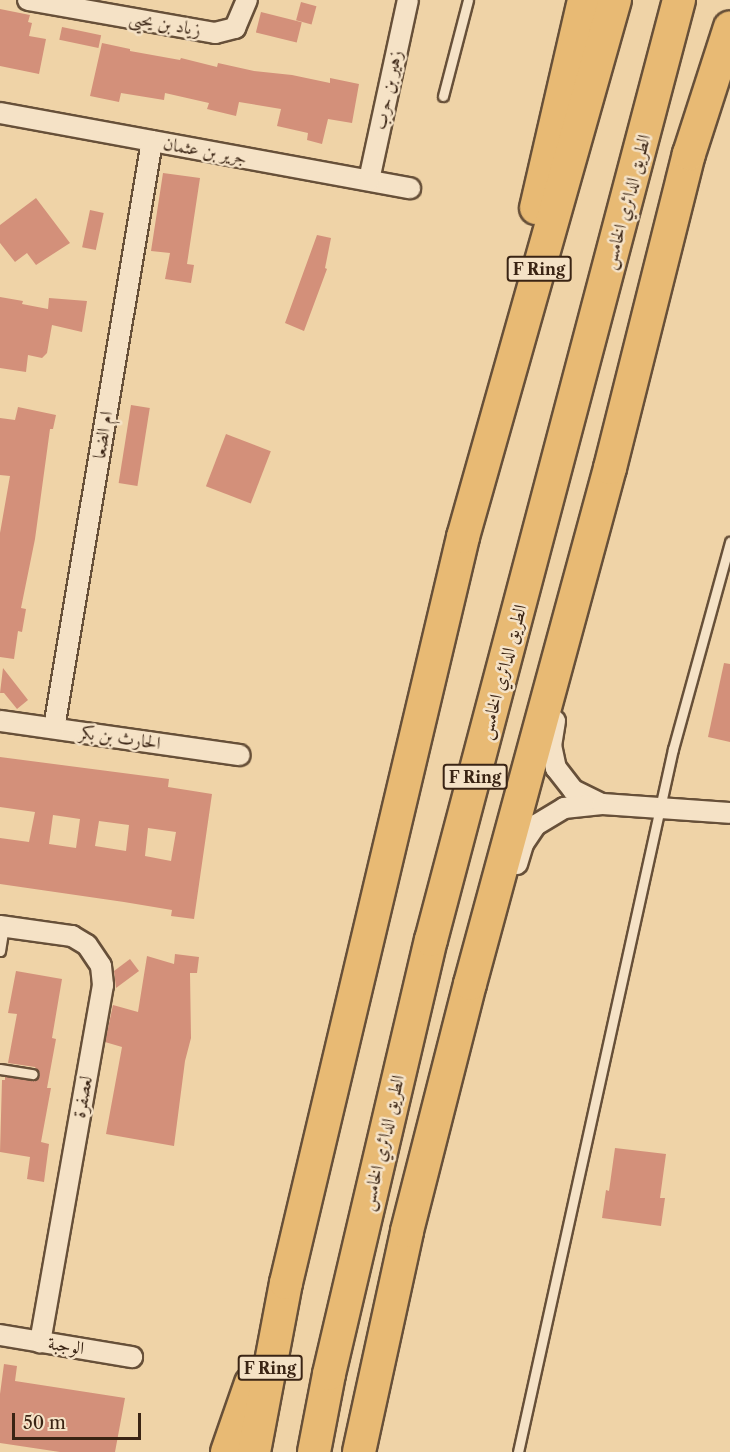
<!DOCTYPE html>
<html>
<head>
<meta charset="utf-8">
<style>
	body { margin:0 }
	#map { position:relative; width:730px; height:1452px; overflow:hidden; background:#efd3a7; font-family:"Libre Caslon Text",Amiri,serif }
	div>[style] { position:absolute }
	.building>* { inset:0; background:#d3907a; transform-origin:0 0 }
	.roads { filter:drop-shadow(2px 0 #675039) drop-shadow(-2px 0 #675039) drop-shadow(0 2px #675039) drop-shadow(0 -2px #675039) }
	.service>* { height:9px; margin:-4.5px; padding:0 4.5px; transform-origin:4.5px; border-radius:4.5px; background:#f5e2c6 }
	.minor>* { height:20px; margin:-10px; padding:0 10px; transform-origin:10px; border-radius:10px; background:#f5e2c6 }
	.trunk>* { height:32px; margin:-16px; padding:0 16px; transform-origin:16px; border-radius:16px; background:#e8ba74 }
	span { translate:-50% -50%; white-space:nowrap; text-align:center; line-height:1.15; -webkit-text-stroke:5px #f5e2c6; paint-order:stroke }
	.shield-label span { padding:2px 4px; background:#f5e2c6; border:2px solid; border-radius:4px; -webkit-text-stroke-width:0 }
	.shield-label { font-size:16px; color:#3a2414; font-weight:700 }
	.street-label { font-size:18px; color:#3a2414 }
	.scale { position:absolute; left:12px; top:1413px; width:129px; height:27px; box-sizing:border-box; border:3px solid #3a2414; border-top:0; padding-left:8px; font-size:18px; line-height:21px; white-space:nowrap; color:#3a2414; -webkit-text-stroke:4px #f5e2c6; paint-order:stroke }
</style>
</head>
<body>
<div id="map">
	<div class="building">
		<i style="left:301px;top:2px;width:16px;height:19px;rotate:15deg"></i>
		<i style="clip-path:polygon(0 9px,30px 15px,28px 22px,32px 23px,29px 36px,46px 39px,39px 74px,0 66px)"></i>
		<i style="left:261px;top:12px;width:42px;height:21px;rotate:14deg"></i>
		<i style="left:62px;top:27px;width:40px;height:13px;rotate:12deg"></i>
		<i style="clip-path:polygon(102px 43px,130px 49px,130px 51px,180px 60px,181px 58px,217px 67px,218px 63px,254px 71px,292px 75px,330px 83px,330px 78px,359px 84px,352px 123px,328px 119px,322px 144px,307px 140px,308px 133px,277px 126px,281px 109px,239px 102px,236px 116px,207px 109px,209px 103px,165px 93px,164px 100px,121px 93px,119px 102px,90px 96px)"></i>
		<i style="clip-path:polygon(163px 173px,200px 178px,187px 264px,194px 265px,191px 283px,165px 279px,170px 253px,151px 251px)"></i>
		<i style="clip-path:polygon(36px 198px,70px 243px,36px 265px,27px 253px,15px 262px,0 243px,0 225px)"></i>
		<i style="left:90px;top:210px;width:14px;height:38px;rotate:12deg"></i>
		<i style="clip-path:polygon(317px 235px,331px 238px,325px 268px,327px 269px,304px 331px,285px 323px)"></i>
		<i style="clip-path:polygon(0 297px,23px 301px,22px 304px,48px 309px,49px 298px,87px 301px,82px 332px,52px 325px,47px 353px,42px 358px,28px 355px,26px 372px,0 368px)"></i>
		<i style="left:131px;top:405px;width:19px;height:79px;rotate:9deg"></i>
		<i style="clip-path:polygon(18px 407px,56px 415px,53px 429px,50px 429px,35px 539px,21px 608px,26px 609px,22px 632px,18px 631px,14px 659px,0 657px,0 533px,10px 476px,0 475px,0 418px,15px 420px)"></i>
		<i style="left:226px;top:434px;width:48px;height:56px;rotate:21deg"></i>
		<i style="clip-path:polygon(724px 663px,730px 664px,730px 742px,708px 737px)"></i>
		<i style="clip-path:polygon(3px 668px,28px 700px,17px 709px,4px 693px,0 693px)"></i>
		<i style="clip-path:polygon(evenodd,0 757px,169px 779px,168px 787px,212px 794px,194px 919px,171px 916px,172px 910px,124px 902px,0 884px,0 838px,29px 842px,35px 812px,0 807px,0 757px,53px 815px,80px 819px,76px 848px,49px 844px,53px 815px,0 757px,99px 821px,129px 825px,126px 851px,95px 846px,99px 821px,0 757px,148px 828px,176px 832px,171px 861px,145px 856px,148px 828px)"></i>
		<i style="clip-path:polygon(175px 954px,199px 957px,197px 973px,190px 973px,191px 1038px,185px 1061px,174px 1146px,106px 1134px,122px 1047px,105px 1042px,113px 1005px,138px 1012px,147px 956px,174px 964px)"></i>
		<i style="clip-path:polygon(130px 959px,139px 971px,116px 988px,114px 971px)"></i>
		<i style="clip-path:polygon(16px 971px,62px 979px,52px 1038px,56px 1039px,47px 1088px,51px 1088px,41px 1142px,49px 1144px,44px 1182px,27px 1179px,30px 1157px,0 1152px,2px 1080px,5px 1080px,5px 1077px,35px 1080px,40px 1074px,35px 1067px,8px 1063px,17px 1014px,8px 1013px)"></i>
		<i style="clip-path:polygon(615px 1148px,666px 1154px,660px 1198px,665px 1198px,661px 1226px,602px 1218px,606px 1190px,609px 1191px)"></i>
		<i style="clip-path:polygon(4px 1364px,17px 1366px,15px 1381px,125px 1398px,115px 1452px,60px 1452px,0 1443px,0 1394px)"></i>
	</div>
	<div class="roads">
		<div class="service">
			<i style="left:443px;top:96px;width:99px;rotate:-75.4deg"></i>
			<i style="left:0;top:951px;width:24px;rotate:-81deg"></i>
			<i style="left:0;top:1069px;width:33px;rotate:9deg"></i>
			<i style="left:518px;top:1452px;width:720px;rotate:-77.57deg"></i>
			<i style="left:673px;top:749px;width:215px;rotate:-74.6deg"></i>
		</div>
		<div class="minor">
			<i style="left:28px;top:0;width:190px;rotate:10deg"></i>
			<i style="left:215px;top:33px;width:21px;rotate:-14deg"></i>
			<i style="left:235px;top:28px;width:30px;rotate:-67deg"></i>
			<i style="left:0;top:113px;width:417px;rotate:10.4deg"></i>
			<i style="left:369px;top:180px;width:184px;rotate:-77.8deg"></i>
			<i style="left:0;top:721px;width:242px;rotate:8.1deg"></i>
			<i style="left:555px;top:721px;width:24px;rotate:99deg"></i>
			<i style="left:551px;top:745px;width:24px;rotate:78deg"></i>
			<i style="left:556px;top:768px;width:28px;rotate:52deg"></i>
			<i style="left:573px;top:790px;width:30px;rotate:26deg"></i>
			<i style="left:54px;top:728px;width:595px;rotate:-80.52deg"></i>
			<i style="left:517px;top:864px;width:21px;rotate:-73deg"></i>
			<i style="left:523px;top:844px;width:23px;rotate:-56deg"></i>
			<i style="left:536px;top:825px;width:33px;rotate:-31deg"></i>
			<i style="left:564px;top:808px;width:38px;rotate:-6deg"></i>
			<i style="left:602px;top:804px;width:128px;rotate:4deg"></i>
			<i style="left:0;top:926px;width:73px;rotate:7.9deg"></i>
			<i style="left:72px;top:936px;width:17px;rotate:31deg"></i>
			<i style="left:87px;top:945px;width:25px;rotate:56deg"></i>
			<i style="left:101px;top:966px;width:19px;rotate:84deg"></i>
			<i style="left:103px;top:985px;width:363px;rotate:100deg"></i>
			<i style="left:0;top:1335px;width:134px;rotate:9.5deg"></i>
		</div>
		<div class="trunk">
			<i style="left:536px;top:208px;width:213px;rotate:-77deg"></i>
			<i style="left:227px;top:1452px;width:73px;rotate:-70.8deg"></i>
			<i style="left:254px;top:1452px;width:172px;rotate:-79.3deg"></i>
			<i style="left:286px;top:1283px;width:767px;rotate:-76.65deg"></i>
			<i style="left:463px;top:537px;width:558px;rotate:-74.2deg"></i>
			<i style="left:314px;top:1452px;width:79px;rotate:-79.1deg"></i>
			<i style="left:329px;top:1374px;width:446px;rotate:-76.8deg"></i>
			<i style="left:431px;top:940px;width:972px;rotate:-75.22deg"></i>
			<i style="left:359px;top:1452px;width:226px;rotate:-77.7deg"></i>
			<i style="left:407px;top:1231px;width:255px;rotate:-75.7deg"></i>
			<i style="left:470px;top:984px;width:535px;rotate:-74.82deg"></i>
			<i style="left:610px;top:468px;width:324px;rotate:-75.9deg"></i>
			<i style="left:689px;top:154px;width:133px;rotate:-72.1deg"></i>
		</div>
	</div>
	<div class="shield-label">
		<span style="left:539px;top:269px">F Ring</span>
		<span style="left:475px;top:777px">F Ring</span>
		<span style="left:270px;top:1368px">F Ring</span>
	</div>
	<div class="street-label">
		<span style="left:165px;top:24px;rotate:10deg">زياد بن يحيى</span>
		<span style="left:388px;top:90px;rotate:-78deg">زهير بن حرب</span>
		<span style="left:205px;top:151px;rotate:10deg">جرير بن عثمان</span>
		<span style="left:627px;top:202px;rotate:-75deg">الطريق الدائري الخامس</span>
		<span style="left:103px;top:435px;rotate:-81deg">ام الضعا</span>
		<span style="left:503px;top:672px;rotate:-75deg">الطريق الدائري الخامس</span>
		<span style="left:120px;top:738px;rotate:8deg">الحارث بن بكر</span>
		<span style="left:83px;top:1097px;rotate:-80deg">لعصفرة</span>
		<span style="left:383px;top:1143px;rotate:-77deg">الطريق الدائري الخامس</span>
		<span style="left:66px;top:1346px;rotate:9deg">الوجبة</span>
	</div>
	<div class="scale">50 m</div>
</div>
</body>
</html>
